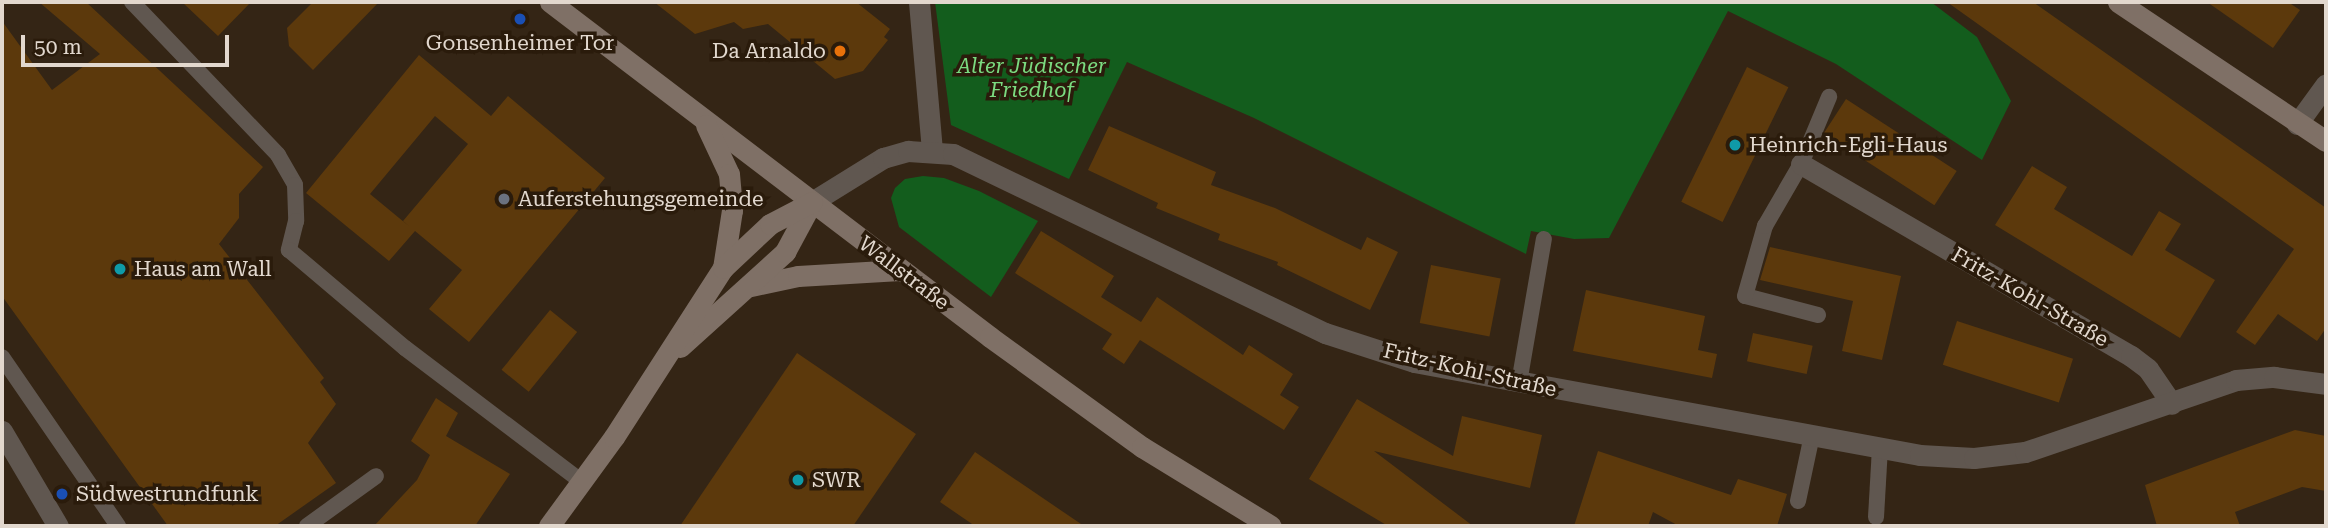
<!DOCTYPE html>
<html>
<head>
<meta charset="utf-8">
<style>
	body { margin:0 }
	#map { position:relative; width:2328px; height:528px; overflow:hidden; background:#342515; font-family:"Roboto Serif",serif }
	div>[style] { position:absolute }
	.green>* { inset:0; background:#135d1d }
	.building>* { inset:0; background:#5c390c; transform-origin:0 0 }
	.lane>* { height:16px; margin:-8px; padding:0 8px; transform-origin:8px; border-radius:8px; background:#605750 }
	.street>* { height:21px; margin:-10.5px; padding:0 10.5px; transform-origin:10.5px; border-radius:10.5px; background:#605750 }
	.secondary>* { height:21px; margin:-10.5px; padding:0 10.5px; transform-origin:10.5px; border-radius:10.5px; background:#7f7066 }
	.dots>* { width:19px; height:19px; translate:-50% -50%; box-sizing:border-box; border:4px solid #2a1b0b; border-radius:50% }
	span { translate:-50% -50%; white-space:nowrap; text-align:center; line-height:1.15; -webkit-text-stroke:7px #2a1b0b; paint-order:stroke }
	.poi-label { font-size:21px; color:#e2d8ce }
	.right { translate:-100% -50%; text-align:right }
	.left { translate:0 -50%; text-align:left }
	.park-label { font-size:21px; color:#7bdb80; font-style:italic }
	.street-label { font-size:21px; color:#e2d8ce }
	.frame { position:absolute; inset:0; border:4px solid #e2d8ce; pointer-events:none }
	.scale { position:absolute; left:21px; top:35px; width:208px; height:32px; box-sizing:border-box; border:4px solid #e2d8ce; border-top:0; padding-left:9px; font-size:21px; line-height:24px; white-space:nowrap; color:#e2d8ce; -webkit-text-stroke:5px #2a1b0b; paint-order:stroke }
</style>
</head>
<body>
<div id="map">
	<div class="green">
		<i style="clip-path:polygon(935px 2px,1931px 2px,1977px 37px,2011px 101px,1982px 160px,1836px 64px,1728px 11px,1609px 238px,1574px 239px,1531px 231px,1526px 254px,1254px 118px,1127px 62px,1069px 179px,951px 125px)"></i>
		<i style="clip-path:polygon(923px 176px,944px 178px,979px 191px,1038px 221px,991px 297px,899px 227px,891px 198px,895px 188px,905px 179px)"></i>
	</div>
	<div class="building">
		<i style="clip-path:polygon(39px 2px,86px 2px,263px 167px,239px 194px,239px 218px,219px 244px,324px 378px,320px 382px,336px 404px,308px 443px,336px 483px,275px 526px,168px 526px,2px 296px,2px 21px,52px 90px,100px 54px)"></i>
		<i style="clip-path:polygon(182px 2px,251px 2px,218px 36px)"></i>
		<i style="clip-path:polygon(313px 2px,379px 2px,313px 70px,289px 46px,287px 28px)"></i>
		<i style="clip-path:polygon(654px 2px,856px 2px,890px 29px,884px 37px,888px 40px,863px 71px,835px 79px,768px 24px,743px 29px,734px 22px,695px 34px)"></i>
		<i style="clip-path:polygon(1947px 2px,2033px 2px,2326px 208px,2326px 328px,2317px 341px,2278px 314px,2255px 345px,2236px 332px,2294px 249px)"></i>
		<i style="clip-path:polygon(2207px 2px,2288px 2px,2300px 10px,2273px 48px)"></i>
		<i style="clip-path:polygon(evenodd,419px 55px,491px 116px,508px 96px,605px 178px,469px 342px,429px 309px,462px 270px,415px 231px,389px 261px,306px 193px,419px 55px,435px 116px,468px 144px,403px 221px,410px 227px,370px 194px,435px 116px)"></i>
		<i style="left:1747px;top:67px;width:46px;height:150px;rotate:26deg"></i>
		<i style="left:1846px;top:99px;width:132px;height:41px;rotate:33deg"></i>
		<i style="clip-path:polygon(1109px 126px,1216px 172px,1211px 185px,1275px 208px,1361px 250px,1367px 237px,1398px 252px,1370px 310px,1277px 265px,1278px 262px,1218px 240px,1220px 234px,1156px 208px,1158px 203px,1088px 170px)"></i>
		<i style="clip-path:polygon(2032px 166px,2067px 187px,2054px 209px,2132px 256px,2159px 211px,2181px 224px,2165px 250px,2215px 280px,2180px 338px,1995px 225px)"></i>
		<i style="clip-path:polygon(1041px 231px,1114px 276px,1101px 297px,1141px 322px,1157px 297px,1243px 355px,1249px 345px,1293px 374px,1280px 395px,1299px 407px,1284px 430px,1140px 340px,1124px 364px,1102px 349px,1112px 334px,1015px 273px)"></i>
		<i style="clip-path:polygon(1770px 247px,1901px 276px,1882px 360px,1842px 351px,1853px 301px,1760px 280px)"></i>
		<i style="left:1431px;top:265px;width:71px;height:59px;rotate:11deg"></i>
		<i style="clip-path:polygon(1586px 290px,1705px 316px,1698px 350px,1717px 354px,1712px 378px,1573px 351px)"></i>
		<i style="left:550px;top:310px;width:35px;height:77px;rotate:39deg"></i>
		<i style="left:1957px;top:321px;width:122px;height:46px;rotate:18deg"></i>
		<i style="left:1753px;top:333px;width:61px;height:29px;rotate:12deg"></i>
		<i style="clip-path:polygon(797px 353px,916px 434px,853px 526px,680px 526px)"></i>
		<i style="clip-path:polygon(436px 398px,458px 413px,446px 436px,510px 474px,475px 526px,374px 526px,417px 480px,430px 455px,411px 441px)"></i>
		<i style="clip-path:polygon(1357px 399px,1453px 456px,1462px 416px,1542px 435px,1530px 488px,1374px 451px,1473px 526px,1388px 526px,1309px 479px)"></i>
		<i style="clip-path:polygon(2295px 430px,2326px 436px,2326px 491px,2302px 487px,2235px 512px,2240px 526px,2157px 526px,2145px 485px)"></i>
		<i style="clip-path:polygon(1598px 451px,1731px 495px,1738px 479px,1787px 494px,1777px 526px,1679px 526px,1653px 512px,1648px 526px,1574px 526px)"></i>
		<i style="clip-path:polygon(975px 452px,1084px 526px,975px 526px,940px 502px)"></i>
	</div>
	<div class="lane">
		<i style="left:132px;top:2px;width:211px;rotate:46.3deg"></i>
		<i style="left:278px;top:155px;width:34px;rotate:60deg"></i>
		<i style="left:295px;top:185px;width:36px;rotate:88deg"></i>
		<i style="left:296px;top:221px;width:30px;rotate:104deg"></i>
		<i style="left:289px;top:250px;width:152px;rotate:40.2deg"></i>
		<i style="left:405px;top:348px;width:221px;rotate:37.1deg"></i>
		<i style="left:1818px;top:315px;width:75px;rotate:-165.4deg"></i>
		<i style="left:1745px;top:296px;width:73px;rotate:-74.1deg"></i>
		<i style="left:1765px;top:226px;width:72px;rotate:-59.9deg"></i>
		<i style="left:1801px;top:164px;width:73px;rotate:-67.3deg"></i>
		<i style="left:2px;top:357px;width:205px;rotate:55.5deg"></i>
		<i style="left:1519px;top:383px;width:146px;rotate:-80.2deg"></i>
		<i style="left:1798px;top:501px;width:67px;rotate:-78deg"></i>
		<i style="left:1876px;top:517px;width:70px;rotate:-86.7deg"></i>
		<i style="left:307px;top:526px;width:85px;rotate:-35.9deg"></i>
	</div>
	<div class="street">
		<i style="left:919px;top:2px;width:149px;rotate:85deg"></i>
		<i style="left:2297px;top:124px;width:49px;rotate:-54.1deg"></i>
		<i style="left:1801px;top:164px;width:382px;rotate:30.2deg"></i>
		<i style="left:2131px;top:356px;width:21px;rotate:37deg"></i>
		<i style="left:2148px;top:369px;width:42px;rotate:55.6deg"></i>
		<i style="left:812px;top:202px;width:84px;rotate:-31.8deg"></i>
		<i style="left:883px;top:158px;width:26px;rotate:-16deg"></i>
		<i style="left:908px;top:151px;width:45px;rotate:3.8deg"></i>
		<i style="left:953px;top:154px;width:413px;rotate:25.7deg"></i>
		<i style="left:1325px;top:333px;width:94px;rotate:18deg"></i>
		<i style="left:1414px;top:362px;width:514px;rotate:10.41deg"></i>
		<i style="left:1920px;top:455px;width:54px;rotate:3.2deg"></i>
		<i style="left:1974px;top:458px;width:51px;rotate:-6.7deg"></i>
		<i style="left:2025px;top:452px;width:223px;rotate:-18.8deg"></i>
		<i style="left:2236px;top:380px;width:38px;rotate:-5deg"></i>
		<i style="left:2274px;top:377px;width:52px;rotate:7.7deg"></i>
		<i style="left:2px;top:431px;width:110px;rotate:59.5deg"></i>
	</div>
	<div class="secondary">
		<i style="left:550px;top:2px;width:553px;rotate:37.28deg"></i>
		<i style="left:990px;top:337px;width:188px;rotate:35.9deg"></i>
		<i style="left:1142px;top:447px;width:151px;rotate:31.5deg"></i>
		<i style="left:2118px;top:2px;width:250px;rotate:33.8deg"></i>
		<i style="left:706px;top:125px;width:54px;rotate:64.9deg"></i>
		<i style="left:729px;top:174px;width:36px;rotate:85deg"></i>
		<i style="left:732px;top:210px;width:59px;rotate:98.8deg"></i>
		<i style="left:751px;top:286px;width:48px;rotate:-12deg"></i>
		<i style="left:798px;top:276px;width:102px;rotate:-3.4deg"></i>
		<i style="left:680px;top:347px;width:142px;rotate:-42.1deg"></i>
		<i style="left:785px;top:252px;width:57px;rotate:-61.6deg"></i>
		<i style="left:549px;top:526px;width:110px;rotate:-53.9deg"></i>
		<i style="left:614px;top:437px;width:201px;rotate:-57.2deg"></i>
		<i style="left:723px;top:268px;width:64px;rotate:-43.1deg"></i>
		<i style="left:770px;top:224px;width:47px;rotate:-27.6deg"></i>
	</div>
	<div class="dots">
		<i style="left:520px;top:19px;background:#1a4fb4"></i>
		<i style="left:840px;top:51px;background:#e8710a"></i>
		<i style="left:1735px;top:145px;background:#0f9aa8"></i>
		<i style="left:504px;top:199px;background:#6b7280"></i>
		<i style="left:120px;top:269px;background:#0f9aa8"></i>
		<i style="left:798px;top:480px;background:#0f9aa8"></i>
		<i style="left:62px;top:494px;background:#1a4fb4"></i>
	</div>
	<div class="poi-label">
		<span style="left:520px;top:43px">Gonsenheimer Tor</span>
		<span class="right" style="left:826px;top:51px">Da Arnaldo</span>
		<span class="left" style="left:1749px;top:145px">Heinrich-Egli-Haus</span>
		<span class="left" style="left:518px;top:199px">Auferstehungsgemeinde</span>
		<span class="left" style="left:134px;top:269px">Haus am Wall</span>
		<span class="left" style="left:812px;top:480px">SWR</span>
		<span class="left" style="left:76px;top:494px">Südwestrundfunk</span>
	</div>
	<div class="park-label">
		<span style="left:1032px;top:78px">Alter Jüdischer<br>Friedhof</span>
	</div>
	<div class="street-label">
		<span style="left:904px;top:273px;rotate:37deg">Wallstraße</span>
		<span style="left:2030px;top:297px;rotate:30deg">Fritz-Kohl-Straße</span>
		<span style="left:1470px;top:370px;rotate:13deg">Fritz-Kohl-Straße</span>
	</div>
	<div class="frame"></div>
	<div class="scale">50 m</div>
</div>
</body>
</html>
